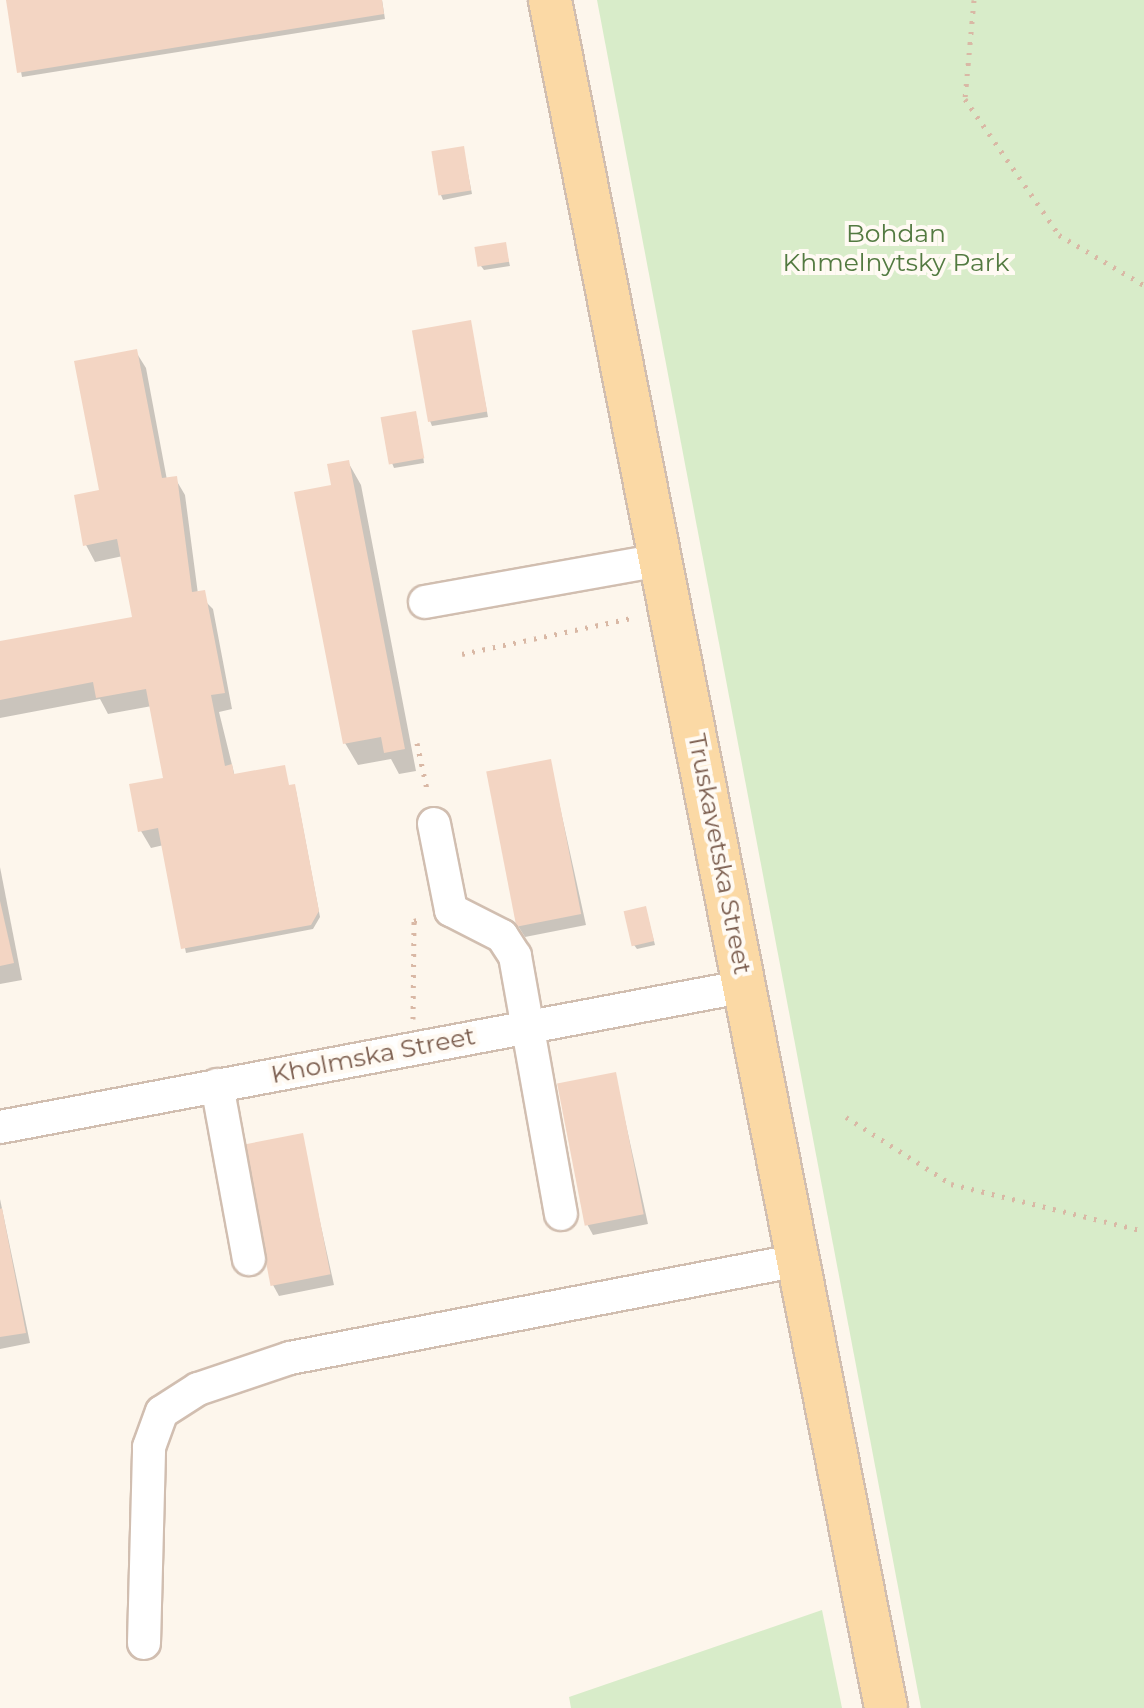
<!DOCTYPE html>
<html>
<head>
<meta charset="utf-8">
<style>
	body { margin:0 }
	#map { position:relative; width:1144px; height:1708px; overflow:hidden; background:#fdf6ec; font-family:Montserrat,sans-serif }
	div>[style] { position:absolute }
	.green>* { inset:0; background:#d8ecc9 }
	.shadow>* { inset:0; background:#0003 }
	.building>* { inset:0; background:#f3d5c3; transform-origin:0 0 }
	.path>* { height:5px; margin-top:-2.5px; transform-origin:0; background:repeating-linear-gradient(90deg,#d9b8a5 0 2.5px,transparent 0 10.5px) }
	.roads { filter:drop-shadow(2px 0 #d1beb0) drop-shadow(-2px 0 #d1beb0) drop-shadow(0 2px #d1beb0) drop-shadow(0 -2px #d1beb0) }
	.minor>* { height:32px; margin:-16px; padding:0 16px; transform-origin:16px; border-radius:16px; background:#fff }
	.major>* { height:42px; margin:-21px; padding:0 21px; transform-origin:21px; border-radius:21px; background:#fbd9a5 }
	span { translate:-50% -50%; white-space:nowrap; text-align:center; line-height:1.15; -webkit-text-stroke:8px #fffaf3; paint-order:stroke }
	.park-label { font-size:25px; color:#537a41 }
	.street-label { font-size:25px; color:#7a5c4d }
</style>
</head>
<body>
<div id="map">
	<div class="green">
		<i style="clip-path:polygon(597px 0,1144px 0,1144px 1708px,921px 1708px)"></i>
		<i style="clip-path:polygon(822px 1610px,842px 1708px,571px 1708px,569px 1697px)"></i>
	</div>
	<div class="shadow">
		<i style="clip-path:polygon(8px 0,382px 0,385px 19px,22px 77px)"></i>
		<i style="clip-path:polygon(463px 148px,472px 194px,443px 200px,441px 195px)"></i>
		<i style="clip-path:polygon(505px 245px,510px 266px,484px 270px,481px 266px)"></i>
		<i style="clip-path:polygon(470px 322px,488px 417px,432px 426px,430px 421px)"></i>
		<i style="clip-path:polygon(136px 352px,146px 368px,167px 480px,175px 478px,185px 495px,198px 594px,213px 609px,232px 709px,219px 712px,235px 777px,296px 791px,320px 917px,313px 929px,186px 953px,164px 845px,151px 848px,141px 831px,166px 780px,152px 706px,108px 714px,100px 699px,0 718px,0 644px,135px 619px,123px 556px,95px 562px,86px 545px)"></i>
		<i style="clip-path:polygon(417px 418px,424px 463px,394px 468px,392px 463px)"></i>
		<i style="clip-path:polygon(348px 462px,361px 485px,416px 771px,399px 774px,391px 759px,358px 765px,345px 743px)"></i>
		<i style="clip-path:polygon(550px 762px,586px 925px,525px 937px,518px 926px)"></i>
		<i style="clip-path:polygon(0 867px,22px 980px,0 984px)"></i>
		<i style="clip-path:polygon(647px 914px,655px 945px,637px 949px,634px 945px)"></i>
		<i style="clip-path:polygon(615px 1075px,648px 1224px,593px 1235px,587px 1224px)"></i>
		<i style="clip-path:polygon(301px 1136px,334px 1285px,279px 1296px,273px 1285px)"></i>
		<i style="clip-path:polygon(0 1199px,30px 1343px,0 1349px)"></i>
	</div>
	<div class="building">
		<i style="clip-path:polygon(6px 0,382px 0,384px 14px,17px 73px)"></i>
		<i style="left:464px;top:146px;width:45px;height:33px;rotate:81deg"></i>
		<i style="left:506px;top:242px;width:20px;height:32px;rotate:81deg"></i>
		<i style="left:471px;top:320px;width:93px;height:60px;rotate:80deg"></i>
		<i style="clip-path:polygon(137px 349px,162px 478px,177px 476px,192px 592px,205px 590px,225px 693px,211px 695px,225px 766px,232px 764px,234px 774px,285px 765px,289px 785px,295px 784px,319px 911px,311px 925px,181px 949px,158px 828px,138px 832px,129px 784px,163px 778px,146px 689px,96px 698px,93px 682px,0 700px,0 641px,132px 617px,117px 539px,83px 546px,74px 495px,99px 490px,74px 361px)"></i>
		<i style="left:416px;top:411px;width:48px;height:36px;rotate:80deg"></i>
		<i style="clip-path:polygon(349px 460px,405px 749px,384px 753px,381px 737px,343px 744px,294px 492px,331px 485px,327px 464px)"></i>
		<i style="left:551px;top:759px;width:158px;height:66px;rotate:79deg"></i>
		<i style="clip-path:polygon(0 901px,14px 963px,0 966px)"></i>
		<i style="left:646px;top:906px;width:36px;height:23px;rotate:77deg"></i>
		<i style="left:616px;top:1072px;width:145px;height:60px;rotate:79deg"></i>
		<i style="left:303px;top:1133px;width:144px;height:61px;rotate:79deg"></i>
		<i style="clip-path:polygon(2px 1208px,26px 1333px,0 1337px,0 1209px)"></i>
	</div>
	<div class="path">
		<i style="left:974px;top:0;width:99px;rotate:95.2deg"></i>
		<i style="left:965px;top:99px;width:165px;rotate:55.3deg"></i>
		<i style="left:1059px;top:235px;width:99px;rotate:30.5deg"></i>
		<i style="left:462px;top:654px;width:178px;rotate:-12deg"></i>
		<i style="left:417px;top:743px;width:52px;rotate:77.8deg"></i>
		<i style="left:413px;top:1019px;width:98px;rotate:-89.4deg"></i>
		<i style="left:414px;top:921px;width:10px;rotate:-17deg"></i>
		<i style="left:846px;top:1117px;width:125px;rotate:32.5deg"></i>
		<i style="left:951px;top:1184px;width:199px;rotate:13.7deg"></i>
	</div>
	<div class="roads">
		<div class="minor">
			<i style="left:425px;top:602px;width:240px;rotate:-10.1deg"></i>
			<i style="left:434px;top:824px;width:88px;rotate:78.8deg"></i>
			<i style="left:451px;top:910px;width:57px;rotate:27deg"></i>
			<i style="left:502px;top:936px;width:24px;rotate:57deg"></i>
			<i style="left:515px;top:956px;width:262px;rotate:79.9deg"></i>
			<i style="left:217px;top:1085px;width:177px;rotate:79.6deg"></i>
			<i style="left:0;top:1127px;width:759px;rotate:-10.7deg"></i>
			<i style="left:144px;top:1643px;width:196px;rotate:-88.5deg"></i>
			<i style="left:149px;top:1447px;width:37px;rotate:-70deg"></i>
			<i style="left:162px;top:1412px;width:43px;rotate:-32.6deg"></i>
			<i style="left:198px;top:1389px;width:97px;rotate:-18.6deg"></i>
			<i style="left:290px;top:1358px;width:518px;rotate:-10.9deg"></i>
		</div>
		<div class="major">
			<i style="left:550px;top:0;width:1741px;rotate:78.87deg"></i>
		</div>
	</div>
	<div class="park-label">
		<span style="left:896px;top:248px">Bohdan<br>Khmelnytsky Park</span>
	</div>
	<div class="street-label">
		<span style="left:720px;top:854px;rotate:79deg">Truskavetska Street</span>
		<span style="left:373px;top:1055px;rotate:-11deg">Kholmska Street</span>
	</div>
</div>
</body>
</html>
